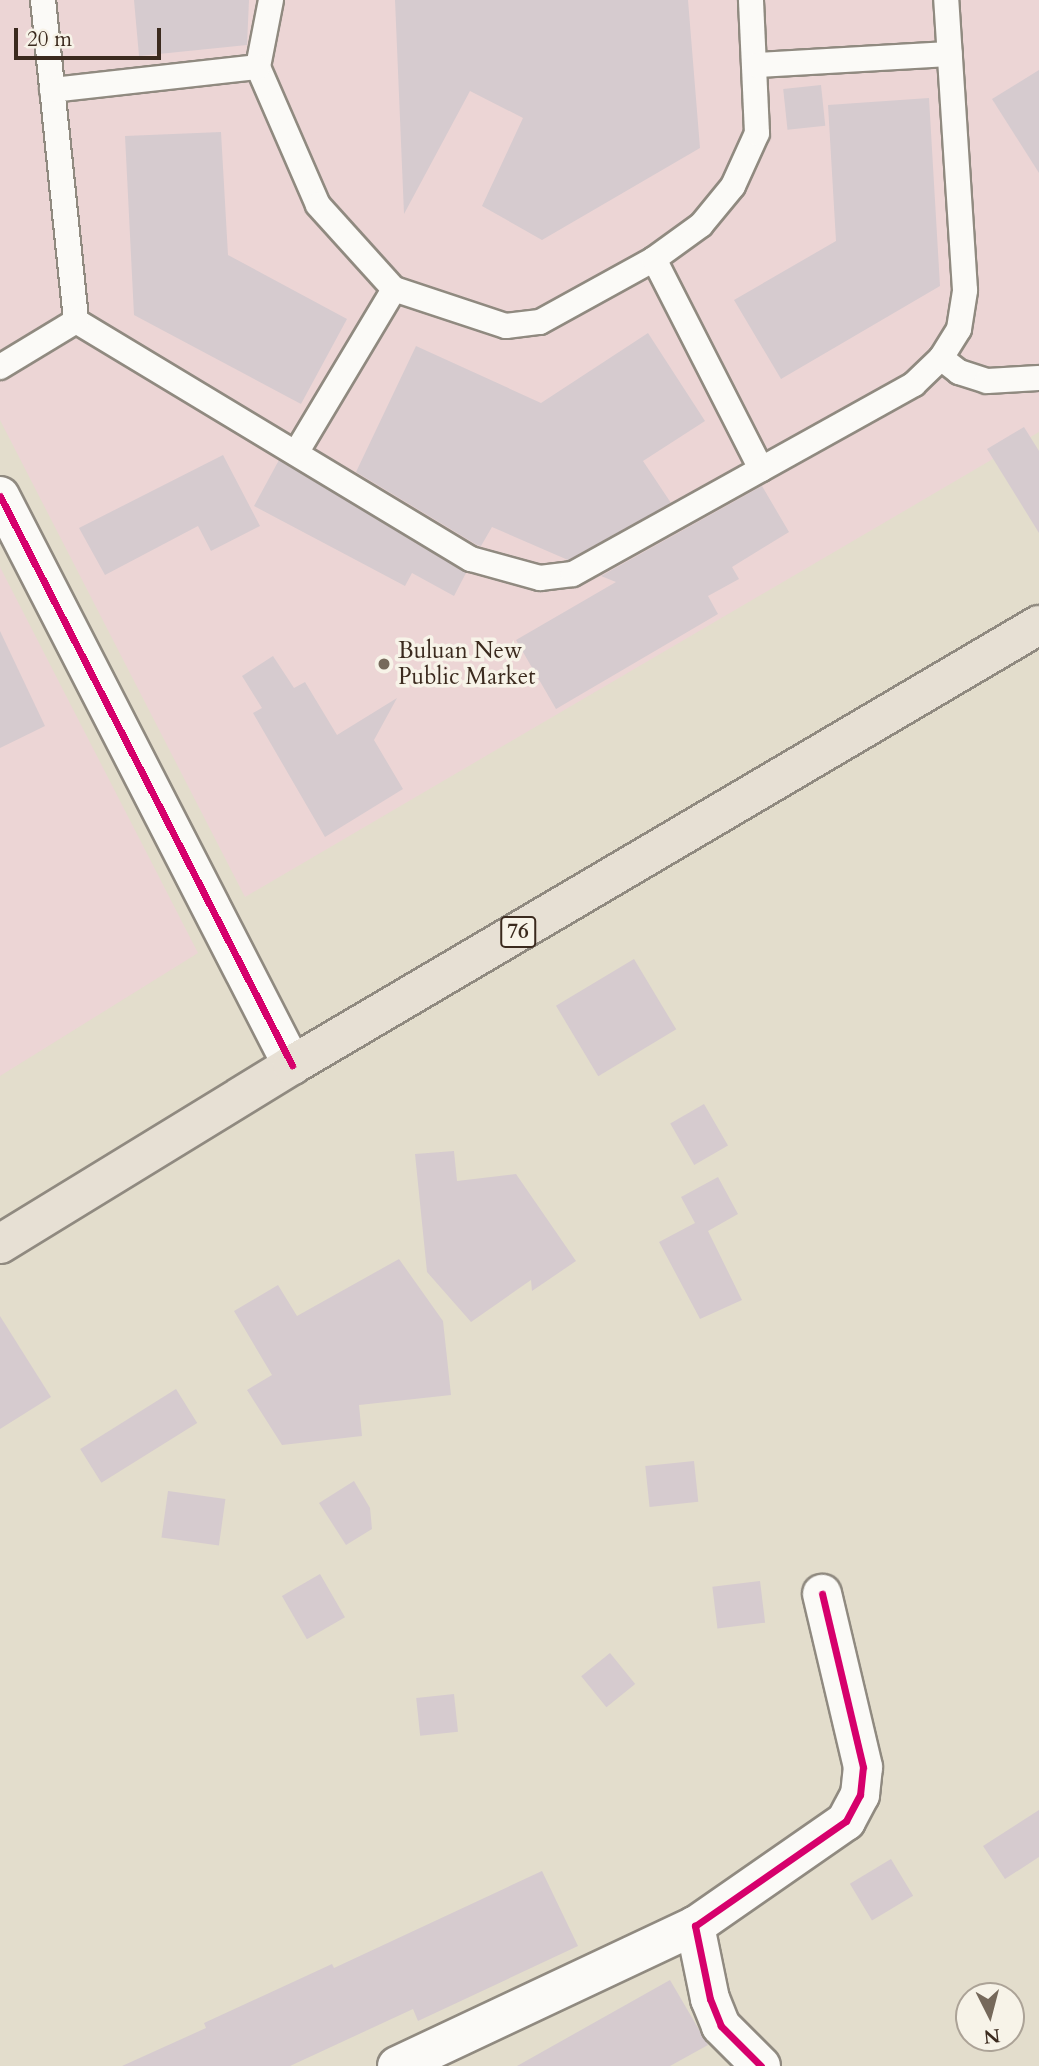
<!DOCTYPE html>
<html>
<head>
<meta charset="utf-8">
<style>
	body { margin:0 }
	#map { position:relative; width:1039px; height:2066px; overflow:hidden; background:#e3ddcc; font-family:Cardo,serif }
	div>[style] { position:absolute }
	.built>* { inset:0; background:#ecd5d5 }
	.building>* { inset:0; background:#d6cbcf; transform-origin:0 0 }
	.roads { filter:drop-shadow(2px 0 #908a80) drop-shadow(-2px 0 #908a80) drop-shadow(0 2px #908a80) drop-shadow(0 -2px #908a80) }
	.lane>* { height:24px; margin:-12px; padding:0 12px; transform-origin:12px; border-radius:12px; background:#fbfaf7 }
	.street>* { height:38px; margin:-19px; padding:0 19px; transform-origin:19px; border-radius:19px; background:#fbfaf7 }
	.highway>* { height:38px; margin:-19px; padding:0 19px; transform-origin:19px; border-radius:19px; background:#e7e0d4 }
	.cycleway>* { height:7px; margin:-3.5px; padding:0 3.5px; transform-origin:3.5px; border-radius:3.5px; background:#d6006c }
	.dots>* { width:19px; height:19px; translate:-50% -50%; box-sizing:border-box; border:4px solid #f7f3e8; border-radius:50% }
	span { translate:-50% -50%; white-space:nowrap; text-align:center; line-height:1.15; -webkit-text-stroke:7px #f7f3e8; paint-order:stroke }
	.shield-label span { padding:2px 5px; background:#f7f3e8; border:2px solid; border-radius:5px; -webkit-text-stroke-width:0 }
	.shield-label { font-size:21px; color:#3b2a1e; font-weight:700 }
	.poi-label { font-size:23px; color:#3b2a1e }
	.left { translate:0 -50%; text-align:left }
	.north { position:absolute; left:955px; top:1982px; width:70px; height:70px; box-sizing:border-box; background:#f7f3e8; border:2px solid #aca397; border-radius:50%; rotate:174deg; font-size:19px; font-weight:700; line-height:28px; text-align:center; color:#3b2a1e }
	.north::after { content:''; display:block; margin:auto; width:24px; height:32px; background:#76695b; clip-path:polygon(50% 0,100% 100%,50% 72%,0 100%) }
	.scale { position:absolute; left:14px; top:28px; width:147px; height:32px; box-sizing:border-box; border:4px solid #3b2a1e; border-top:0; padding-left:9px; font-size:21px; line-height:24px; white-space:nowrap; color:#3b2a1e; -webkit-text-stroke:5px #f7f3e8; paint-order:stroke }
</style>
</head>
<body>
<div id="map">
	<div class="built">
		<i style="clip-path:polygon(0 0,1039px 0,1039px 432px,245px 897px,0 420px)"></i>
		<i style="clip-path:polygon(0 567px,198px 953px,0 1076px)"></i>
	</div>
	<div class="building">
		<i style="clip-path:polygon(134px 0,249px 0,247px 45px,139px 56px)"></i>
		<i style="clip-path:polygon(395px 0,688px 0,700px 148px,542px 240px,482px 206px,523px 118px,470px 91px,404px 214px)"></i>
		<i style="clip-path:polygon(1039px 70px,1039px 173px,992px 99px)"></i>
		<i style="left:821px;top:85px;width:41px;height:38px;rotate:84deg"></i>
		<i style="clip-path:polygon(929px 98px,940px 286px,781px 379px,734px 300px,836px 241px,828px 105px)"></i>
		<i style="clip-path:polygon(221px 132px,228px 255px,347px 319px,301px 404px,134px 315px,125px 136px)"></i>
		<i style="clip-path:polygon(648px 333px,705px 421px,643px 461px,671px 503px,568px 560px,492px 527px,481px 546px,477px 545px,356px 472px,416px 346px,541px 403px)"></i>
		<i style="clip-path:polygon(1024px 427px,1039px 451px,1039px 533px,987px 449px)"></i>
		<i style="clip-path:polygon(223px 455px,260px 526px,211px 551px,198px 526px,105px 575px,79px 528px)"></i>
		<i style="clip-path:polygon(279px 460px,466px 573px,454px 596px,412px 573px,405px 586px,254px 506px)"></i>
		<i style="clip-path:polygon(762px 486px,789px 532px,732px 567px,739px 579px,708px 596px,718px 614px,556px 709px,516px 640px,616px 582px,601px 576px)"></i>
		<i style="clip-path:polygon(0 631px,45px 726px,0 748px)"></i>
		<i style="clip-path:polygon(273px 656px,294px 688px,305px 682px,337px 735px,397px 698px,374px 740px,403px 789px,325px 837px,253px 713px,262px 708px,242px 676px)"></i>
		<i style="left:634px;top:959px;width:82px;height:91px;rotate:59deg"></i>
		<i style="left:704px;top:1104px;width:48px;height:39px;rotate:60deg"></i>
		<i style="clip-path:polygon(454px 1151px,457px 1181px,516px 1174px,576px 1261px,532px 1291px,531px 1280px,471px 1322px,427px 1272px,415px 1154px)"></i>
		<i style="clip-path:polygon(718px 1177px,738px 1214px,708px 1231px,742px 1300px,700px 1319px,659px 1242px,695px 1223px,681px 1197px)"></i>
		<i style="clip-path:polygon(399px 1259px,443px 1321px,451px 1395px,359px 1405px,362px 1436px,282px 1445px,247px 1390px,272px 1375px,234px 1311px,278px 1285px,297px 1316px)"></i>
		<i style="clip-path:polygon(0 1316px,51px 1397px,0 1429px)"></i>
		<i style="left:176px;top:1389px;width:40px;height:113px;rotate:58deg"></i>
		<i style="left:694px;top:1461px;width:41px;height:49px;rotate:84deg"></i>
		<i style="clip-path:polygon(354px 1481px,370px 1508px,372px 1529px,346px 1545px,319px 1503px)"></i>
		<i style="left:168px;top:1491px;width:58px;height:47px;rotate:8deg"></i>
		<i style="left:320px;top:1574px;width:50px;height:44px;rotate:60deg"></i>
		<i style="left:760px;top:1581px;width:42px;height:48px;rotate:83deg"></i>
		<i style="left:610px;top:1653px;width:40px;height:37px;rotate:51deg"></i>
		<i style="left:454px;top:1694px;width:38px;height:38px;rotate:84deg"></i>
		<i style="clip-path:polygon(1039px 1810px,1039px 1857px,1005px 1879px,983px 1846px)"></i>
		<i style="left:891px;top:1859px;width:43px;height:48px;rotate:59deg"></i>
		<i style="clip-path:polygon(542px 1871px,578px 1946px,418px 2021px,413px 2009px,290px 2066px,122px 2066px,206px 2028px,204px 2023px,332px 1964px,334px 1968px)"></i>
		<i style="clip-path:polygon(670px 1980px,708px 2045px,670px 2066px,517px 2066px)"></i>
	</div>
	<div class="roads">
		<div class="lane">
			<i style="left:43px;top:0;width:323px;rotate:84.1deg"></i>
			<i style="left:271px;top:0;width:68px;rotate:101deg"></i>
			<i style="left:258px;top:67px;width:150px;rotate:66.5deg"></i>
			<i style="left:318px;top:205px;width:113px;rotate:47.9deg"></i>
			<i style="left:394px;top:289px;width:118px;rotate:18.3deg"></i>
			<i style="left:506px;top:326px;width:34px;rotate:-7deg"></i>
			<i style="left:540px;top:322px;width:130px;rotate:-28.9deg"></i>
			<i style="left:654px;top:259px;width:58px;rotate:-35.9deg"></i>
			<i style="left:701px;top:225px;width:50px;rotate:-50.6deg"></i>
			<i style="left:733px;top:186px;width:58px;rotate:-65.6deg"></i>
			<i style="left:757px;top:133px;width:133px;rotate:-92.6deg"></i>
			<i style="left:757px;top:65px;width:193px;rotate:-3.3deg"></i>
			<i style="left:52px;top:90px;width:207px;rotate:-6.4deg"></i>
			<i style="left:654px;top:259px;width:236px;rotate:63deg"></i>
			<i style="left:76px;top:321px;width:461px;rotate:31.1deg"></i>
			<i style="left:471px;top:559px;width:72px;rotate:15.4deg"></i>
			<i style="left:540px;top:578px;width:33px;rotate:-7deg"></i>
			<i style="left:573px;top:574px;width:390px;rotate:-29.1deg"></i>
			<i style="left:914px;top:384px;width:37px;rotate:-44deg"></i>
			<i style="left:941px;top:358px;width:34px;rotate:-58deg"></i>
			<i style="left:959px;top:329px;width:39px;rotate:-81deg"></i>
			<i style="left:965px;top:290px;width:291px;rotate:-93.7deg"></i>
			<i style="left:941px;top:358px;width:23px;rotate:38deg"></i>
			<i style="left:959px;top:372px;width:29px;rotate:18deg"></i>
			<i style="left:987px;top:381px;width:52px;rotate:-3.3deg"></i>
			<i style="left:0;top:367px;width:89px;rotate:-31.2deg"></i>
			<i style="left:296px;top:453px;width:191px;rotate:-59.1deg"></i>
		</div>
		<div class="street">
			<i style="left:0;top:496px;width:640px;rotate:62.83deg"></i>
			<i style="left:397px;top:2066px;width:329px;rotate:-25.2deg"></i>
			<i style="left:761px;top:2066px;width:57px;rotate:-135deg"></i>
			<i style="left:721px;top:2026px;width:29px;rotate:-112deg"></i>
			<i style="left:710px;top:1999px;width:75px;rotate:-101.6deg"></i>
			<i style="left:695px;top:1926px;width:184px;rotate:-34.8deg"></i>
			<i style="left:846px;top:1821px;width:30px;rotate:-62deg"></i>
			<i style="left:860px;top:1795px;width:28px;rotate:-84deg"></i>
			<i style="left:863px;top:1767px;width:178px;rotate:-103.3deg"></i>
		</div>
		<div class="highway">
			<i style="left:0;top:1244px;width:342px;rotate:-31.5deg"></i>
			<i style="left:292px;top:1065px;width:867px;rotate:-30.5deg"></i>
		</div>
	</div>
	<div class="cycleway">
		<i style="left:0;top:496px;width:640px;rotate:62.83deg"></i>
		<i style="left:761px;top:2066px;width:57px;rotate:-135deg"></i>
		<i style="left:721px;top:2026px;width:29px;rotate:-112deg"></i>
		<i style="left:710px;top:1999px;width:75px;rotate:-101.6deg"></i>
		<i style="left:695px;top:1926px;width:184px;rotate:-34.8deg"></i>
		<i style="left:846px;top:1821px;width:30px;rotate:-62deg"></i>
		<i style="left:860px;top:1795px;width:28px;rotate:-84deg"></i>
		<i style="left:863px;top:1767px;width:178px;rotate:-103.3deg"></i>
	</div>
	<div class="dots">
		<i style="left:384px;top:664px;background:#76695b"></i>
	</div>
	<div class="shield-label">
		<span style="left:518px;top:932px">76</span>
	</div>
	<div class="poi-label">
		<span class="left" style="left:398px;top:664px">Buluan New<br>Public Market</span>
	</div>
	<div class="north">N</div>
	<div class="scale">20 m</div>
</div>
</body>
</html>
